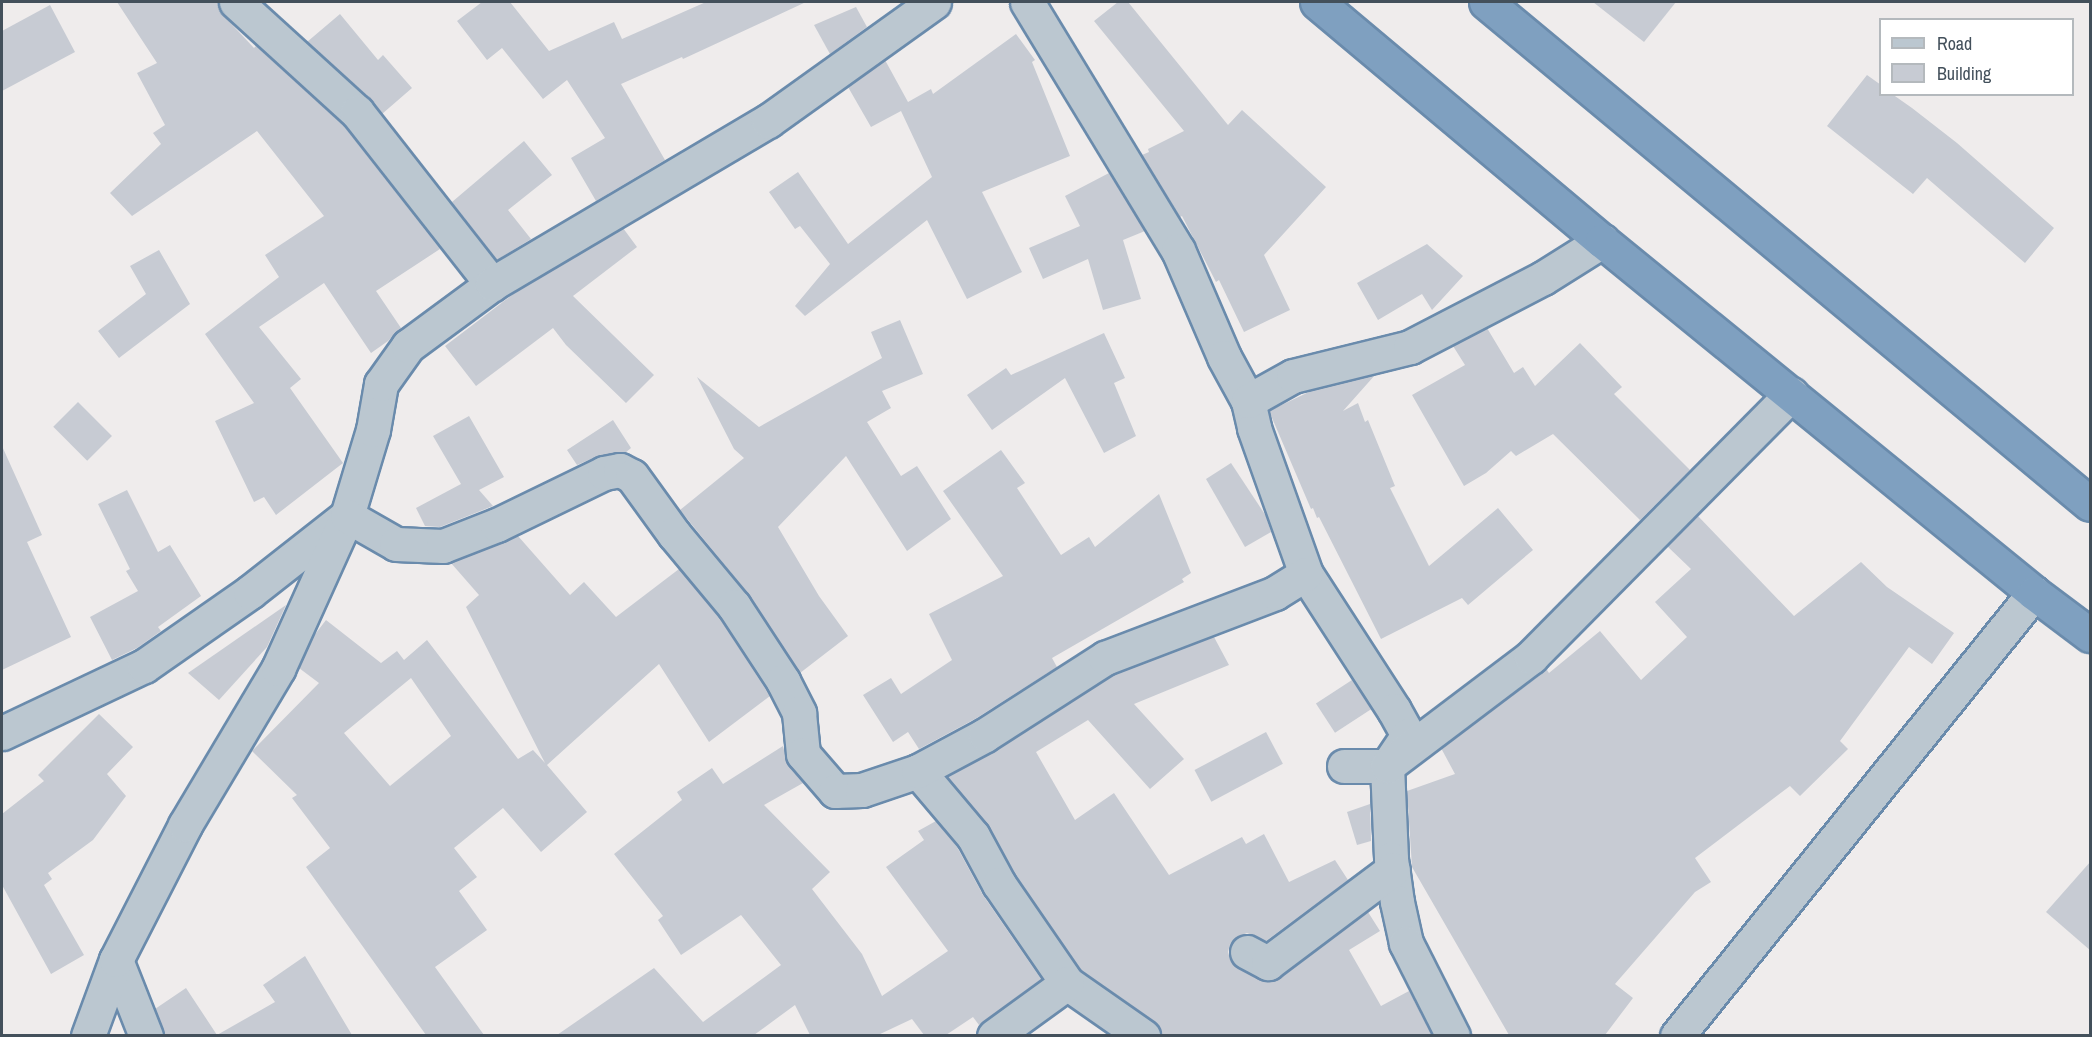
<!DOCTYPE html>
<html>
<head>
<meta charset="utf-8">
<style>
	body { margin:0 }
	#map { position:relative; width:2092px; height:1037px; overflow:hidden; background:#efecec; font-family:"Archivo Narrow",sans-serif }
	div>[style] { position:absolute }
	.building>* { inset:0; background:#c7cbd3; transform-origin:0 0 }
	.roads { filter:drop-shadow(2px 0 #6a8bac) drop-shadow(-2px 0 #6a8bac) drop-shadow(0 2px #6a8bac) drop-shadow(0 -2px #6a8bac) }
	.minor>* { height:33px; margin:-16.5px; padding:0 16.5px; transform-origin:16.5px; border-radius:16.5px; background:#bbc7d0 }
	.highway>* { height:33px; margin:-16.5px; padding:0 16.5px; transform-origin:16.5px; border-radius:16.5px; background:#7fa0c0 }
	span { translate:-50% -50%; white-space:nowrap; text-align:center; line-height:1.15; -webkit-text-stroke:6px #fff; paint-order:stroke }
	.frame { position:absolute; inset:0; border:3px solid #43505b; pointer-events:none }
	.legend { position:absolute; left:1879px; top:18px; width:195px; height:78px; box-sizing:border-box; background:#fff; border:2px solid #b4b9bd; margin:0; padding:8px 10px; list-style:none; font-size:18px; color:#43505b }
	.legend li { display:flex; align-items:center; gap:12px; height:30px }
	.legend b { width:30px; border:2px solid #b4b9bd }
</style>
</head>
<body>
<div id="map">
	<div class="building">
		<i style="clip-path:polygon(117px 2px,218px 2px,223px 15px,254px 48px,256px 46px,343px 125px,440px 249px,376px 291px,401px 328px,388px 341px,371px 353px,324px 283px,259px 327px,301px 379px,290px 388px,343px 463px,276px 515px,264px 497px,254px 502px,215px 421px,254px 403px,205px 334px,279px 277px,265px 255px,324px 216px,257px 131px,132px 216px,110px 193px,161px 144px,153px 133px,165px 125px,137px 73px,157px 63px)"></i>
		<i style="clip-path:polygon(482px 2px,510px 2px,549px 51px,614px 22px,622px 39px,706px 2px,806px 2px,683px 59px,682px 57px,621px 84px,665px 160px,596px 201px,571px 158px,605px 138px,567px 80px,543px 99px,502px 48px,487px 60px,457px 21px)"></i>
		<i style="clip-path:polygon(1118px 2px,1128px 2px,1228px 125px,1242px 110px,1326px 187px,1264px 255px,1290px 310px,1244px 332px,1219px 280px,1216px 282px,1182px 216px,1180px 217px,1142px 155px,1149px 152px,1148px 149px,1184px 131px,1094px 21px)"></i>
		<i style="clip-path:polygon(1593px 2px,1676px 2px,1644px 42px)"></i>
		<i style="clip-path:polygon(50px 5px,75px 52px,2px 91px,2px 31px)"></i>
		<i style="clip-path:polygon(856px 7px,867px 27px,830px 54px,814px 25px)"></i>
		<i style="clip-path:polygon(340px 14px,378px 60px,383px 55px,412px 88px,382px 114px,370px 98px,307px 42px)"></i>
		<i style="clip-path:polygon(1016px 34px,1035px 60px,1032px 62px,1070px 156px,982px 192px,1022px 272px,967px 299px,927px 220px,805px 316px,795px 306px,830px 264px,800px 226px,795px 229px,769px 192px,798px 172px,848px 244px,932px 177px,901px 111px,871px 127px,848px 87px,885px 60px,908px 102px,931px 89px,933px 94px)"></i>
		<i style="clip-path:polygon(1867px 75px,1881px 85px,1881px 94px,1892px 94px,1912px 108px,1957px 143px,2054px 228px,2025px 263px,1927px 178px,1913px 194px,1827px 126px)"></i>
		<i style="clip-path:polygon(524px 141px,552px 175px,508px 210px,531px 239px,497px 260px,452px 202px)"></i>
		<i style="clip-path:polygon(1109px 173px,1145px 231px,1123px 240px,1141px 299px,1103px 310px,1088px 259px,1043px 279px,1029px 248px,1080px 226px,1065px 196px)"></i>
		<i style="clip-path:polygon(623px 228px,637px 247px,573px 296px,654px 375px,626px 403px,566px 345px,553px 328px,476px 386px,445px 346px,516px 292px)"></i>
		<i style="clip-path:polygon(1427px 244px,1463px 276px,1432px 310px,1422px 294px,1378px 320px,1357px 283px)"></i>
		<i style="clip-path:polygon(159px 250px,190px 304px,119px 358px,98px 331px,146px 294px,130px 266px)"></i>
		<i style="clip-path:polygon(900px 320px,923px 374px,882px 391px,891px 408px,867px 422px,901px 476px,917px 466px,951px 519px,907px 551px,846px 456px,778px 527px,819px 596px,848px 636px,800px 673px,750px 596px,680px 510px,744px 458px,734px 449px,697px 377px,759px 427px,882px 358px,871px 332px)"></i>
		<i style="clip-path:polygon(1487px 328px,1514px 373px,1523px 367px,1535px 386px,1580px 343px,1622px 387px,1614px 394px,1690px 470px,1640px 520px,1553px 434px,1516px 456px,1511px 451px,1486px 473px,1464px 486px,1412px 395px,1465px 365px,1453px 346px)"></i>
		<i style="clip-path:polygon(1104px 333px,1125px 378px,1114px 383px,1136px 436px,1104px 453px,1065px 378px,992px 430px,967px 395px,1006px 368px,1011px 375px)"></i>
		<i style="clip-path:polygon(1375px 375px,1343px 411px,1358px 403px,1365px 422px,1368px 420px,1395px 486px,1390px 488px,1429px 566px,1498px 508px,1533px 550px,1468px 605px,1462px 598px,1381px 639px,1319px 517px,1317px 518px,1313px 508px,1311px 509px,1269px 411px,1311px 391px)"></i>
		<i style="left:78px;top:402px;width:48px;height:35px;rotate:45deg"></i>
		<i style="clip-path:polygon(469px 416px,504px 477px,479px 490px,493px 506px,440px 527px,425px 526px,416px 508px,461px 484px,433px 436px)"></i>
		<i style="clip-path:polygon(613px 420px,631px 448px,625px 453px,600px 455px,577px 465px,567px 450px)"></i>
		<i style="clip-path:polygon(2px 446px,42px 535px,27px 542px,71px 637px,2px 670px)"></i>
		<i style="clip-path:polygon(1001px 450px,1025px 483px,1017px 488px,1061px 555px,1089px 537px,1095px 547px,1159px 494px,1191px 573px,1182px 579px,1184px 582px,1052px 658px,1057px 667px,975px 719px,919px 749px,908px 732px,893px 742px,863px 695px,891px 678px,901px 694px,952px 660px,929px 614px,1003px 576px,943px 491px)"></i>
		<i style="clip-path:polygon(1231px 463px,1266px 516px,1271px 532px,1245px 547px,1206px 479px)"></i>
		<i style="clip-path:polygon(127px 490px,158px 552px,170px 545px,201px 596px,158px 627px,161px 631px,137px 648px,112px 660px,90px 617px,138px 591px,126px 571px,130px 569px,98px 504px)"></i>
		<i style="clip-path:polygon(1697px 515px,1794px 616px,1861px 562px,1887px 587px,1954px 633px,1932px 664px,1909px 647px,1840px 741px,1848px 749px,1800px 796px,1790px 786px,1695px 858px,1711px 882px,1695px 892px,1615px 984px,1633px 998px,1605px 1035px,1509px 1035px,1412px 867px,1407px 791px,1455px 774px,1441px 748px,1547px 670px,1549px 673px,1600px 631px,1641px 680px,1687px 637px,1655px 602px,1691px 569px,1667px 546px)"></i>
		<i style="clip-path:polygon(evenodd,518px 536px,570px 595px,584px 582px,616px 617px,679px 569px,719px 617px,770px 696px,709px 742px,659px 664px,547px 765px,587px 812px,541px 852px,503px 808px,454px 848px,477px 877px,459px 891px,487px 930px,435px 967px,484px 1035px,426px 1035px,306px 867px,330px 848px,292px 798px,297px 795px,252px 751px,319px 683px,299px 668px,313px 637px,326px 620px,381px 663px,397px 651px,404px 660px,427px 640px,518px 759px,533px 750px,545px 763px,466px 607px,479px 595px,451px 563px,518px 536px,411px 678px,451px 736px,390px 786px,344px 733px,411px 678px)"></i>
		<i style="clip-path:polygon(286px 605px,267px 647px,219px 700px,188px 673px)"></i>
		<i style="clip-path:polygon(1214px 637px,1229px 665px,1134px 704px,1184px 759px,1150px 789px,1088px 720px,1036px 752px,1075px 820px,1114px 793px,1169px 875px,1242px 837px,1246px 844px,1264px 834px,1289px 882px,1335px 860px,1348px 880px,1266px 941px,1247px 933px,1237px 937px,1230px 944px,1228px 952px,1231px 962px,1259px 980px,1270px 982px,1279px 978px,1368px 912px,1380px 931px,1349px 950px,1381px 1006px,1409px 991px,1432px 1035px,1161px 1035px,1160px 1028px,1154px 1021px,1081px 970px,1015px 874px,987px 824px,947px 777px,995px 751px,1113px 675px)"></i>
		<i style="left:1352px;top:680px;width:35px;height:43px;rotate:57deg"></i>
		<i style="clip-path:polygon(99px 714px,133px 747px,107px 774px,126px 796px,93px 840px,48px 873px,52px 879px,44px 885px,84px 955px,51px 974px,2px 885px,2px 814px,44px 781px,38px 775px)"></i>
		<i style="left:1266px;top:732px;width:36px;height:81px;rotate:62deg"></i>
		<i style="clip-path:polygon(783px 746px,788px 766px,803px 783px,764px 805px,830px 872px,812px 889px,862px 954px,882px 996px,948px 951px,886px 867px,924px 840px,918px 831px,936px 821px,957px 847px,983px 895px,1041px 979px,979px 1025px,973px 1017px,946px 1035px,924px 1035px,912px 1019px,878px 1035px,810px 1035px,795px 1005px,754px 1035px,557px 1035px,654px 968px,703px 1022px,781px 965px,741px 915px,681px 955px,658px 920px,663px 916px,614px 854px,682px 800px,677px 792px,712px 768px,723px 784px)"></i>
		<i style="clip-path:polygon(1370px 804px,1371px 841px,1357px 845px,1347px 812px)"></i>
		<i style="clip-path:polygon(2091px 861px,2091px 951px,2046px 912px)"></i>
		<i style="clip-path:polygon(305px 956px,352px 1035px,164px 1035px,155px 1009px,186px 988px,217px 1035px,275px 1002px,263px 985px)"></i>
	</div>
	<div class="roads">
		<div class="minor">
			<i style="left:236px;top:2px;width:164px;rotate:42.3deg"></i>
			<i style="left:357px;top:112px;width:219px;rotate:51.9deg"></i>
			<i style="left:1027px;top:2px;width:290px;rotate:58.7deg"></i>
			<i style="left:1178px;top:250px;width:116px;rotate:66.7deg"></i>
			<i style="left:1224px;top:357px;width:50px;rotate:61.4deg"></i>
			<i style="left:1248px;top:401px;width:28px;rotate:77deg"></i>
			<i style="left:1254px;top:428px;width:155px;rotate:70.4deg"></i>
			<i style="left:1306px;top:574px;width:162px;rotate:57.1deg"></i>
			<i style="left:1394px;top:710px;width:29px;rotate:61deg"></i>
			<i style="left:1408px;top:735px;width:37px;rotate:124deg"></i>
			<i style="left:1387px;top:766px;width:93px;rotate:87.5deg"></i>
			<i style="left:1391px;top:859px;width:43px;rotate:82.1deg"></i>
			<i style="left:1397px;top:902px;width:42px;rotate:77.6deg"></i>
			<i style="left:1406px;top:943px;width:104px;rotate:63.2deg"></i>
			<i style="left:1248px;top:401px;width:51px;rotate:-29.1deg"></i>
			<i style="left:1293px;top:376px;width:121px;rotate:-13.9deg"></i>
			<i style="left:1410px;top:347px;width:150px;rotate:-27.4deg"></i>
			<i style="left:1543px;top:278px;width:70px;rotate:-32.1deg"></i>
			<i style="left:2px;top:733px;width:157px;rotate:-25.3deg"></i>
			<i style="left:144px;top:666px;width:129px;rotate:-34.9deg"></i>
			<i style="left:250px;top:592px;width:123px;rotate:-38.1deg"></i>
			<i style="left:347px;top:516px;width:90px;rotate:-73.2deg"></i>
			<i style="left:373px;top:430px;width:47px;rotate:-80.1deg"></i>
			<i style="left:381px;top:384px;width:47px;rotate:-54.6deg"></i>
			<i style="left:408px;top:346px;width:104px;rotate:-36.4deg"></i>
			<i style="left:492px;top:284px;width:321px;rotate:-30.6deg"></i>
			<i style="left:768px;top:121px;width:204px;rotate:-35.6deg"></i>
			<i style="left:1344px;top:766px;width:43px"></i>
			<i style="left:1387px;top:766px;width:181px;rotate:-37.1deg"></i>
			<i style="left:1531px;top:657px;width:370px;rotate:-45.3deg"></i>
			<i style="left:918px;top:771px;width:85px;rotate:49.8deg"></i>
			<i style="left:973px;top:836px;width:55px;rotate:61.6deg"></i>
			<i style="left:999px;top:884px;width:120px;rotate:55.5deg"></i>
			<i style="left:1067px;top:983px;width:93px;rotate:34.9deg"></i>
			<i style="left:1247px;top:952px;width:24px;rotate:28deg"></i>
			<i style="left:1268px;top:963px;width:156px;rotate:-36.9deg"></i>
			<i style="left:116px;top:960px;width:82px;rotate:68.5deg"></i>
			<i style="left:88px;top:1036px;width:81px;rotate:-69.8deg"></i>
			<i style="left:116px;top:960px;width:152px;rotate:-62.9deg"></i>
			<i style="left:185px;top:825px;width:182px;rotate:-59.2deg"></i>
			<i style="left:278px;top:669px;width:168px;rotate:-65.7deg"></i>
			<i style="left:347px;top:516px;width:56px;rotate:29.7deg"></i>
			<i style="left:396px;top:544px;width:47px;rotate:2.4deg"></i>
			<i style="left:443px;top:546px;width:58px;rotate:-21.3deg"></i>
			<i style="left:497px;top:525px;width:119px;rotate:-25.9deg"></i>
			<i style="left:604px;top:473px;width:16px;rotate:-11deg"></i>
			<i style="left:620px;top:470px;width:13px;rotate:27deg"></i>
			<i style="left:632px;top:476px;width:72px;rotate:54.1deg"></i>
			<i style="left:674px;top:534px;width:94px;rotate:50.2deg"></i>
			<i style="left:734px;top:606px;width:90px;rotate:56.8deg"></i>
			<i style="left:783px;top:681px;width:36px;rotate:63deg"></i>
			<i style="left:799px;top:713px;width:41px;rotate:84.4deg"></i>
			<i style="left:803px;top:754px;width:49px;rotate:49.1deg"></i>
			<i style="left:835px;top:791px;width:27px;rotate:-2deg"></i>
			<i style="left:862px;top:790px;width:59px;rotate:-18.7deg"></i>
			<i style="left:918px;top:771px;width:76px;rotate:-28.2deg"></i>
			<i style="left:985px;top:735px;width:143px;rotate:-32.7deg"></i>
			<i style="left:1105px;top:658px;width:182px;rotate:-20.9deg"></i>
			<i style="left:1275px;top:593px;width:36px;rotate:-32deg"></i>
			<i style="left:994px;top:1036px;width:90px;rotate:-36deg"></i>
			<i style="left:1677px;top:1036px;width:569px;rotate:-51.14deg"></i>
		</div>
		<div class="highway">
			<i style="left:1317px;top:2px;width:372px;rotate:40deg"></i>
			<i style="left:1602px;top:241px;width:557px;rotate:39.17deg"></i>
			<i style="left:2034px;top:593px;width:70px;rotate:36.9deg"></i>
			<i style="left:1486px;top:2px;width:785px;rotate:39.73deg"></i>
		</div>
	</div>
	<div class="frame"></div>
	<ul class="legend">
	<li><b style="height:8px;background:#bbc7d0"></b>Road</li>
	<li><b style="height:16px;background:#c7cbd3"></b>Building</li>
	</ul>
</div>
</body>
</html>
